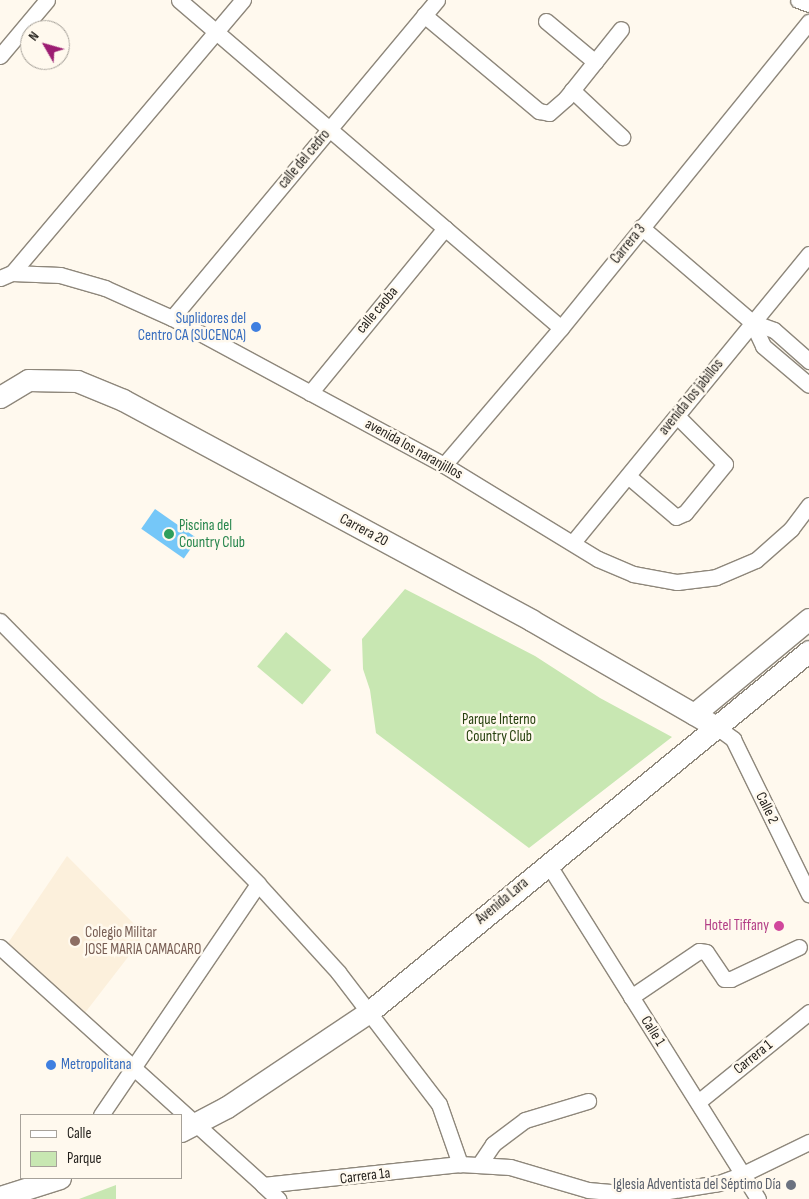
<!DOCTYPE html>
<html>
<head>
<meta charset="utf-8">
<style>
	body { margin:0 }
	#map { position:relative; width:809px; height:1199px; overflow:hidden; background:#fff9ee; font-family:"Sofia Sans Condensed",sans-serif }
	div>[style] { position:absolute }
	.built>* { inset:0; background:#fcf0dc }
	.green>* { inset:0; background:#c8e7b2; transform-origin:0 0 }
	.water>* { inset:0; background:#75c7f8; transform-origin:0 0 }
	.roads { filter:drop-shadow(1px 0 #8e877b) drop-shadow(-1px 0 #8e877b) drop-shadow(0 1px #8e877b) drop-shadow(0 -1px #8e877b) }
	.street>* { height:15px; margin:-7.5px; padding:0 7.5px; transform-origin:7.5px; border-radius:7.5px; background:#fff }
	.secondary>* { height:21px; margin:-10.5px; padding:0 10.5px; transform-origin:10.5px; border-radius:10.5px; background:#fff }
	.dots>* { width:14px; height:14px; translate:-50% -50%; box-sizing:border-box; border:2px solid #fff9ee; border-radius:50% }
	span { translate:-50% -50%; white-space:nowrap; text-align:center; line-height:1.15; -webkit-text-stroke:5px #fff9ee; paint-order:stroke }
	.street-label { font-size:15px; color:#221f1b }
	.shop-label { font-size:15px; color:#366cbe }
	.right { translate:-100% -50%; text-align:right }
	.left { translate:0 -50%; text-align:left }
	.leisure-label { font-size:15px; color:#27864d }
	.park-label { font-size:15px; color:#26400d }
	.hotel-label { font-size:15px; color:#b23c85 }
	.education-label { font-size:15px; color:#785e54 }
	.worship-label { font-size:15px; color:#5b616d }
	.legend { position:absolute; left:20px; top:1114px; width:162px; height:65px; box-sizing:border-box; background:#fff9ee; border:1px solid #a7a29a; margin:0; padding:6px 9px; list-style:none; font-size:15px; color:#221f1b }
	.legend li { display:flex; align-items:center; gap:10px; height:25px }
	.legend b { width:25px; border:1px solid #a7a29a }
	.north { position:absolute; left:20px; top:20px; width:50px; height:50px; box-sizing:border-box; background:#fff9ee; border:1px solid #a7a29a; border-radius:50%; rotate:308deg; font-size:14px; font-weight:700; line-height:20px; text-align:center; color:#221f1b }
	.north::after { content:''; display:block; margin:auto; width:18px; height:22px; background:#9c1d72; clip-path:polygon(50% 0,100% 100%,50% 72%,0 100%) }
</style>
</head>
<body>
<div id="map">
	<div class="built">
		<i style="clip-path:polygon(67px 856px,145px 935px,81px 1018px,6px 946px)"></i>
	</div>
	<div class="green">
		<i style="clip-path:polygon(405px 589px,535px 656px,600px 698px,672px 737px,529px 848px,376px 733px,370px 690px,363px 669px,362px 639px)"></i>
		<i style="left:286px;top:632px;width:59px;height:45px;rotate:40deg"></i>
		<i style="clip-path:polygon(116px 1185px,116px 1199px,79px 1199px)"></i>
	</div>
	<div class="water">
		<i style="left:155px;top:509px;width:52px;height:24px;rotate:35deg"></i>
	</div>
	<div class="roads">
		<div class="street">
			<i style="left:179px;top:0;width:503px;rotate:40.65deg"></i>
			<i style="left:798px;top:0;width:12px;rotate:20deg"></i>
			<i style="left:424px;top:15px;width:150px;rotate:39.9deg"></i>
			<i style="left:539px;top:111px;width:10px;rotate:11deg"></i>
			<i style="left:549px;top:113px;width:23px;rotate:-41deg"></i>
			<i style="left:566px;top:98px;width:88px;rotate:-51.4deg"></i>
			<i style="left:546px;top:21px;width:64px;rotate:39.9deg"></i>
			<i style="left:0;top:56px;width:73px;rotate:-50deg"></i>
			<i style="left:572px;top:90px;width:69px;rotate:43.2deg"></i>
			<i style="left:641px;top:227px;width:146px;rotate:40.6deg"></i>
			<i style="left:752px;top:322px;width:23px;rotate:20deg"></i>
			<i style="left:774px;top:330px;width:47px;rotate:41.5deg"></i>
			<i style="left:12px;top:273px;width:358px;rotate:-49.8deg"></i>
			<i style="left:0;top:278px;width:13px;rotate:-23deg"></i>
			<i style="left:12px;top:273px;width:48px;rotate:2.4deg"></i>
			<i style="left:60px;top:275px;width:47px;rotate:16.1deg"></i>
			<i style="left:105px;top:288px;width:73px;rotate:24.1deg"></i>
			<i style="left:172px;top:318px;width:309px;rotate:28.4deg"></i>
			<i style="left:444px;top:465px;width:180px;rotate:31.4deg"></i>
			<i style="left:598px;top:559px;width:38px;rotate:23deg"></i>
			<i style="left:633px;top:574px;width:45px;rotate:10.3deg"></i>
			<i style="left:677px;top:582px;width:39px;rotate:-7deg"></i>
			<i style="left:716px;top:577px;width:43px;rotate:-23deg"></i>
			<i style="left:756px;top:560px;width:47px;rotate:-41.5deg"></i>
			<i style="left:791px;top:529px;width:30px;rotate:-53deg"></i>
			<i style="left:172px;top:318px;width:414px;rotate:-50.2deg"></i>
			<i style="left:752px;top:322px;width:26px;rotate:65deg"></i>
			<i style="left:763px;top:346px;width:60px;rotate:40.3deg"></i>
			<i style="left:310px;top:393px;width:213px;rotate:-50.7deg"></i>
			<i style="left:444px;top:465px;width:180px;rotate:-49.5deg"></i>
			<i style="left:561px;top:328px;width:394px;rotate:-51deg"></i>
			<i style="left:628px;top:476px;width:63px;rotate:40.5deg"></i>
			<i style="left:676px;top:517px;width:10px;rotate:-24deg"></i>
			<i style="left:685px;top:513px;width:63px;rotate:-50.8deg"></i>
			<i style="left:725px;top:464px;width:68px;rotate:-135deg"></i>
			<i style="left:574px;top:541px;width:371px;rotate:-50.7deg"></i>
			<i style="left:0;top:621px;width:368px;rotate:45.5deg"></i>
			<i style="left:258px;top:884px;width:119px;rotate:47.7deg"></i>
			<i style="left:338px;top:972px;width:166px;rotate:52.6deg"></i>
			<i style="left:439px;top:1104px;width:64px;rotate:70.7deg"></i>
			<i style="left:718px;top:728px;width:19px;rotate:36deg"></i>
			<i style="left:733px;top:739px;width:173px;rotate:63.9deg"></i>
			<i style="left:548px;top:864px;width:395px;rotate:57.9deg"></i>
			<i style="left:0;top:947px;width:355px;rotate:42.1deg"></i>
			<i style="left:263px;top:1185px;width:198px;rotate:-6.1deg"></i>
			<i style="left:460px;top:1164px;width:50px;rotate:3.4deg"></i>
			<i style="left:510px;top:1167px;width:81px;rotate:16.4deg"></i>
			<i style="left:588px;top:1190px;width:56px;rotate:5.1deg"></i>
			<i style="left:644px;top:1195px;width:76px;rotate:-9.1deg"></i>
			<i style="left:719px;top:1183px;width:23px;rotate:-20deg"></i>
			<i style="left:741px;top:1175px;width:76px;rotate:-25.9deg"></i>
			<i style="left:631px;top:997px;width:82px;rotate:-34.1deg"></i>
			<i style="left:699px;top:951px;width:7px;rotate:8deg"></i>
			<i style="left:706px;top:952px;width:32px;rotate:56deg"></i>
			<i style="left:724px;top:979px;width:7px"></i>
			<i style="left:731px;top:979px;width:75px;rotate:-25.2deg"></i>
			<i style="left:698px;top:1102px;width:143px;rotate:-39deg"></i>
			<i style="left:101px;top:1115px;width:279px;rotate:-55.8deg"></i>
			<i style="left:479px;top:1165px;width:25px;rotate:-56deg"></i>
			<i style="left:493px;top:1144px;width:40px;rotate:-37deg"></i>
			<i style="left:525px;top:1120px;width:66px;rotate:-16.8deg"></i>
			<i style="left:263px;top:1185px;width:21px;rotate:43deg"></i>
		</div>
		<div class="secondary">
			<i style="left:0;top:397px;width:33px;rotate:-31deg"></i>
			<i style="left:28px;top:380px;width:49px;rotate:1.2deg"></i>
			<i style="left:77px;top:381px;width:50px;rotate:22.4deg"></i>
			<i style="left:123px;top:400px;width:464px;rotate:28.3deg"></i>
			<i style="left:531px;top:620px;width:216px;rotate:30deg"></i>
			<i style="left:694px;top:714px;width:149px;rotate:-39.6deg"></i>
			<i style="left:181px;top:1131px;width:52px;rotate:-27.6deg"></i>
			<i style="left:227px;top:1107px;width:171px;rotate:-33.8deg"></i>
			<i style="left:369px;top:1012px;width:569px;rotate:-39.37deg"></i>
			<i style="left:0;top:1197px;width:63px;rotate:-17.6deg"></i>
		</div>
	</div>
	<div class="dots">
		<i style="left:256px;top:327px;background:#3f7fe0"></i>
		<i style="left:169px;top:534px;background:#2e9e5b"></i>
		<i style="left:779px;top:926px;background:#d1479c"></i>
		<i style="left:75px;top:941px;background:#8d6e63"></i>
		<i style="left:51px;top:1065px;background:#3f7fe0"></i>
		<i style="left:791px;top:1185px;background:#6b7280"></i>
	</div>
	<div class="street-label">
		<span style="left:304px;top:159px;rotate:-50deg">calle del cedro</span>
		<span style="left:628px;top:244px;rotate:-51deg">Carrera 3</span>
		<span style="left:377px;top:310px;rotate:-50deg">calle caoba</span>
		<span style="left:691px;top:397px;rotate:-51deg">avenida los jabillos</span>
		<span style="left:414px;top:449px;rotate:29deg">avenida los naranjillos</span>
		<span style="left:364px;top:530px;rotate:28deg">Carrera 20</span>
		<span style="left:767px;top:808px;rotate:64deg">Calle 2</span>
		<span style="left:502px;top:901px;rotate:-40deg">Avenida Lara</span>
		<span style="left:653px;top:1031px;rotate:58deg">Calle 1</span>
		<span style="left:753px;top:1057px;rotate:-39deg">Carrera 1</span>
		<span style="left:365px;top:1176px;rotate:-7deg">Carrera 1a</span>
	</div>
	<div class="shop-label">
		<span class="right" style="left:246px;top:327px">Suplidores del<br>Centro CA (SUCENCA)</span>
		<span class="left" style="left:61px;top:1065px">Metropolitana</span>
	</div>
	<div class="leisure-label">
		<span class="left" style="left:179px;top:534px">Piscina del<br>Country Club</span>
	</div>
	<div class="park-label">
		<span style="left:499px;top:728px">Parque Interno<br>Country Club</span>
	</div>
	<div class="hotel-label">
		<span class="right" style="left:769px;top:926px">Hotel Tiffany</span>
	</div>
	<div class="education-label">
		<span class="left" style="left:85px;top:941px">Colegio Militar<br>JOSE MARIA CAMACARO</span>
	</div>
	<div class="worship-label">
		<span class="right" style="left:781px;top:1185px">Iglesia Adventista del Séptimo Día</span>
	</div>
	<ul class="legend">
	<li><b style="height:6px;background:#fff"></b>Calle</li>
	<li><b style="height:14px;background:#c8e7b2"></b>Parque</li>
	</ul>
	<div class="north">N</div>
</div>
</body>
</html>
